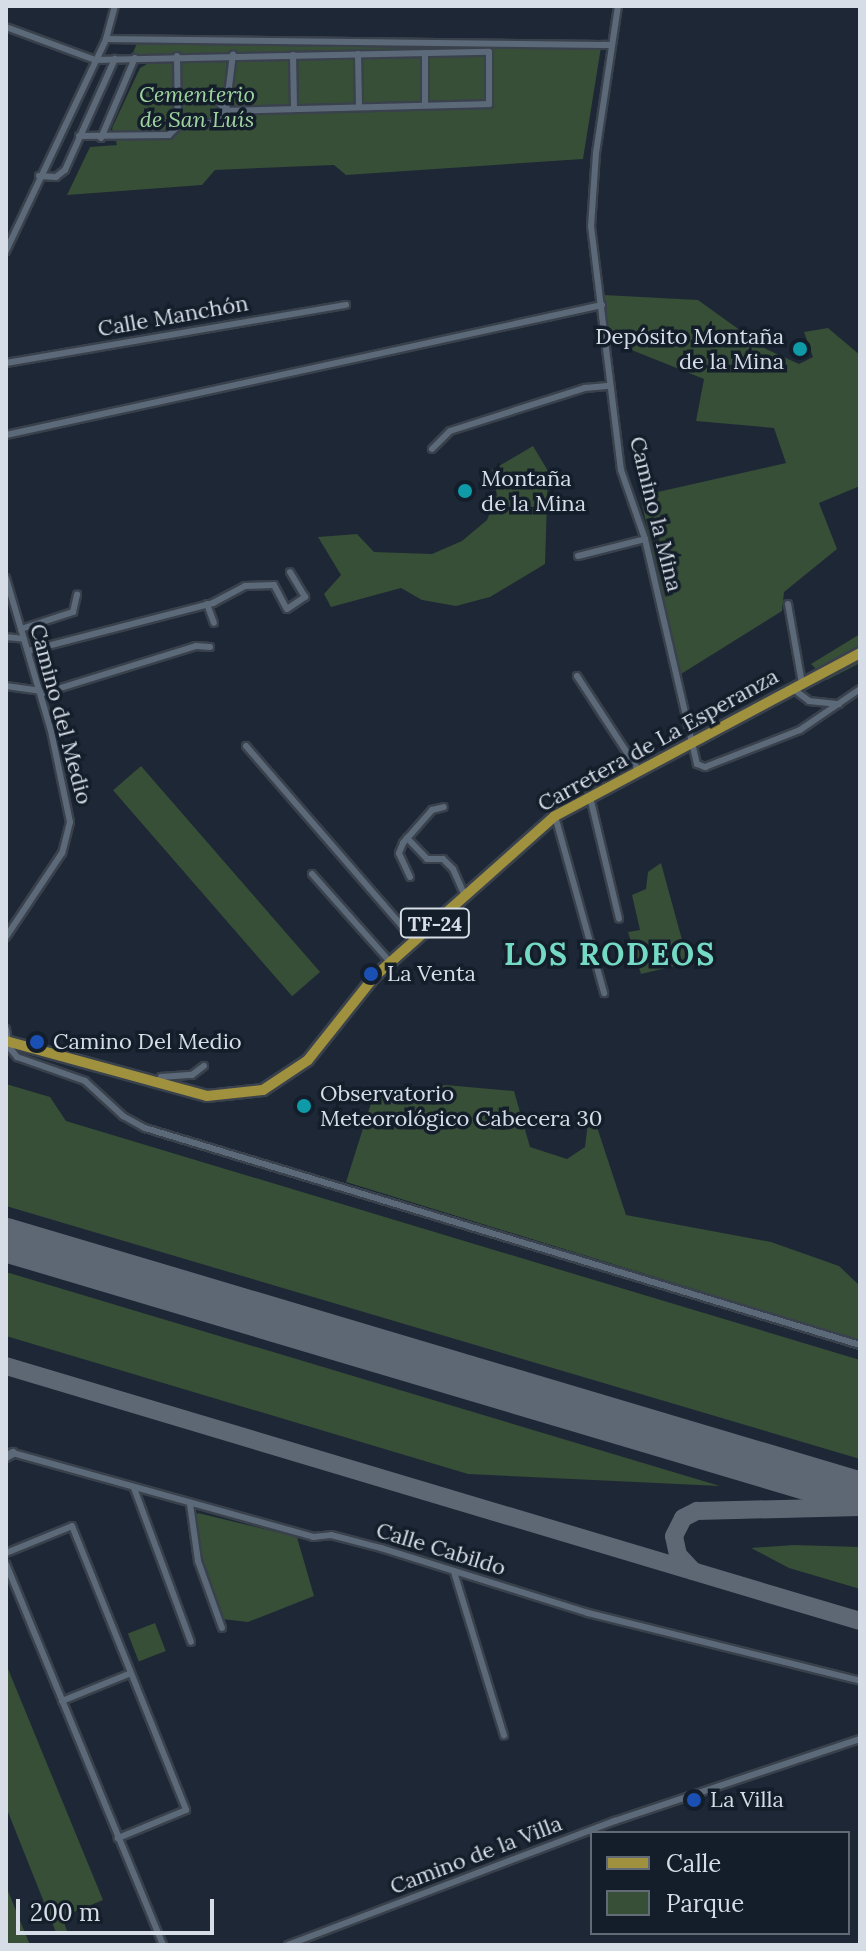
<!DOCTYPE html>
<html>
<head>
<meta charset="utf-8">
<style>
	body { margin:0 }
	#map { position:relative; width:866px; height:1951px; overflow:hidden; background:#1d2735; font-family:Lora,serif }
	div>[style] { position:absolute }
	.green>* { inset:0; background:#374e37; transform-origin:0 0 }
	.taxiway>* { height:18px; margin:-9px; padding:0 9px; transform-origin:9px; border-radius:9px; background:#5e6874 }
	.runway>* { height:44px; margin:-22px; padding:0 22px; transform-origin:22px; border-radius:22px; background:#5e6874 }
	.roads { filter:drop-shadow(2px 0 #39414c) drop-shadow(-2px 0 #39414c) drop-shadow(0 2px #39414c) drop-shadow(0 -2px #39414c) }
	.minor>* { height:6px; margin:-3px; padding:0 3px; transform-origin:3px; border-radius:3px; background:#5c6978 }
	.tertiary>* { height:8px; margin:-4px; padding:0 4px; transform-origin:4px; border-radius:4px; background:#5c6978 }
	.primary>* { height:10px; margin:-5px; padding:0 5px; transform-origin:5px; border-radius:5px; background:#a0913e }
	.dots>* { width:22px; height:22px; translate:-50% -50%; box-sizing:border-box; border:4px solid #141e2b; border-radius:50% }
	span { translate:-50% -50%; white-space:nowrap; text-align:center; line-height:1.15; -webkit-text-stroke:7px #141e2b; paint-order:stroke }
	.shield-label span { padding:2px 6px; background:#141e2b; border:2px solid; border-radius:6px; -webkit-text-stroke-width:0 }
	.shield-label { font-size:20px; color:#d6dde6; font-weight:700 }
	.park-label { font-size:22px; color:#a0d49f; font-style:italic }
	.street-label { font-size:22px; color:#d6dde6 }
	.poi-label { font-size:22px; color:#d6dde6 }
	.right { translate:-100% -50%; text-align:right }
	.left { translate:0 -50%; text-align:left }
	.district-label { font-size:30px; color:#75dac4; font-weight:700; letter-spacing:2px }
	.frame { position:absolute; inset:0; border:8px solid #d6dde6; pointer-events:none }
	.legend { position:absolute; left:590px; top:1831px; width:260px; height:104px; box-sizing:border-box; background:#141e2b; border:2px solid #626a76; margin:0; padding:10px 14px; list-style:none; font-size:24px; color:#d6dde6 }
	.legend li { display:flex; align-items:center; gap:16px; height:40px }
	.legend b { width:40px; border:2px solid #626a76 }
	.scale { position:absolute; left:16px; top:1899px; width:198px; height:36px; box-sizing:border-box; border:4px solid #d6dde6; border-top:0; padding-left:10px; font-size:24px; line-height:28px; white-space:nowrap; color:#d6dde6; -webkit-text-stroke:6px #141e2b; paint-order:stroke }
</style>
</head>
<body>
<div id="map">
	<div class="green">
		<i style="clip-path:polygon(138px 41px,442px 46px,601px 47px,583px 159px,346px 175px,334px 165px,215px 170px,202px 185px,67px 195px,90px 147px,117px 145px,112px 128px,140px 68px,147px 64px,146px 54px,132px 55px)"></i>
		<i style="clip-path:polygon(604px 295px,698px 300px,766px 349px,799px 364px,813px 357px,804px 332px,828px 328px,860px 355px,860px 486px,819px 503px,837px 549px,784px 592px,782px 611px,681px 674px,640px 496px,786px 463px,774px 428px,696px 421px,704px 379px,609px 341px)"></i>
		<i style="clip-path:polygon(533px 446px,548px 471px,545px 564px,490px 597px,456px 606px,422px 600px,401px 588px,331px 607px,324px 594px,341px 575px,318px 537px,357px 534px,374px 552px,432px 554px,462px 541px,487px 520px,497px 495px,492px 470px)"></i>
		<i style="clip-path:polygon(860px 634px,860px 663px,827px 680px,811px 664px)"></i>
		<i style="left:141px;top:766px;width:273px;height:37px;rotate:49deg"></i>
		<i style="clip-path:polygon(661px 863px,687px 958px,683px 964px,641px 974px,628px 932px,640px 930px,632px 895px,646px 889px,648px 872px)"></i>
		<i style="clip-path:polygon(6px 1084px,50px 1097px,66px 1121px,860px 1360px,860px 1459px,6px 1206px)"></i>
		<i style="clip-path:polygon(446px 1085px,514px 1091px,530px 1147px,567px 1159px,585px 1147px,588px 1122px,595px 1121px,626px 1215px,771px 1242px,839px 1266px,860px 1286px,860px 1340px,346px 1182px,373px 1097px)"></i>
		<i style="clip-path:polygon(6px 1272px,720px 1486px,468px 1474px,6px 1336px)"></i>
		<i style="clip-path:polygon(198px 1513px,297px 1537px,314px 1596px,248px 1622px,222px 1619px,198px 1544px,193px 1521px)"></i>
		<i style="clip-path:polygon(794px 1545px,860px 1547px,860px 1589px,789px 1568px,751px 1548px)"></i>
		<i style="left:155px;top:1623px;width:30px;height:29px;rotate:69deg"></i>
		<i style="clip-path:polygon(6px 1664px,103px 1900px,62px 1917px,67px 1931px,57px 1935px,6px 1807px)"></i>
		<i style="clip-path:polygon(8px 1891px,30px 1945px,6px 1945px)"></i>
	</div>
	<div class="taxiway">
		<i style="left:6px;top:1366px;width:891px;rotate:16.63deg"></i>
		<i style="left:693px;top:1571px;width:22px;rotate:-133deg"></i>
		<i style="left:678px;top:1555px;width:19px;rotate:-102deg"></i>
		<i style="left:674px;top:1536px;width:20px;rotate:-63deg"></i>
		<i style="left:683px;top:1518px;width:16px;rotate:-27deg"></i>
		<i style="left:697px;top:1511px;width:163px;rotate:-1.4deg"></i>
	</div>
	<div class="runway">
		<i style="left:6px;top:1240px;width:891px;rotate:16.56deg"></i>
	</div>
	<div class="roads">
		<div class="minor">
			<i style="left:618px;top:6px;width:149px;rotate:98.5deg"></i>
			<i style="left:596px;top:153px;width:73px;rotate:93.9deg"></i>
			<i style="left:591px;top:226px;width:246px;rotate:83deg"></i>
			<i style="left:621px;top:470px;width:73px;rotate:70.8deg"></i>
			<i style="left:645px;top:539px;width:231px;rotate:77deg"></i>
			<i style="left:697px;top:764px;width:9px;rotate:21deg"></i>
			<i style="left:705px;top:767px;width:102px;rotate:-21.3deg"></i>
			<i style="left:800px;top:730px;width:73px;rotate:-34.3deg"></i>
			<i style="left:6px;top:27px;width:95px;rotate:20.3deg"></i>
			<i style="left:95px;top:60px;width:394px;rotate:-1.2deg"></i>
			<i style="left:489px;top:52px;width:52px;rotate:90deg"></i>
			<i style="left:489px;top:104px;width:263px;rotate:178.5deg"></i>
			<i style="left:106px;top:39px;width:506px;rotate:0.68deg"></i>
			<i style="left:425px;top:53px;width:52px;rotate:90deg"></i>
			<i style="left:358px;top:54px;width:53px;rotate:88.9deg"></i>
			<i style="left:293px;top:55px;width:54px;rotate:88.9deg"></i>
			<i style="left:177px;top:56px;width:70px;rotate:89.2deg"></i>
			<i style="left:177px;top:99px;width:40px;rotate:1.4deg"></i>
			<i style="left:217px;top:100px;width:14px;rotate:51deg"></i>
			<i style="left:79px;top:136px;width:90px;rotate:-0.6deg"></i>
			<i style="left:169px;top:135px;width:13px;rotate:-45deg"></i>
			<i style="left:178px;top:126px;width:41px;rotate:-5.6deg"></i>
			<i style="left:219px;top:122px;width:13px;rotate:-58deg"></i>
			<i style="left:226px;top:111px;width:57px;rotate:-83deg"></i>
			<i style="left:101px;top:138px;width:87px;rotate:-67deg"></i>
			<i style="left:39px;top:176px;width:17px;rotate:3deg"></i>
			<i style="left:56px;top:177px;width:11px;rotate:-38deg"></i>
			<i style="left:65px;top:170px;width:122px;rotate:-65.8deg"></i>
			<i style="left:6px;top:251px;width:234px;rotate:-64.7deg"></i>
			<i style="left:106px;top:39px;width:34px;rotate:-75deg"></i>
			<i style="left:6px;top:363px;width:345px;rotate:-9.7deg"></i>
			<i style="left:6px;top:435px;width:610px;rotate:-12.3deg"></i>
			<i style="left:432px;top:449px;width:25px;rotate:-45deg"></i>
			<i style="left:450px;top:431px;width:142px;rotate:-17.7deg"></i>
			<i style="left:585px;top:388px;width:25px;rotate:-5deg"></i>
			<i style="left:578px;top:556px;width:69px;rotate:-14.2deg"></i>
			<i style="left:6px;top:578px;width:159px;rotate:73.6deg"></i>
			<i style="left:51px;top:731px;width:93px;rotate:78.2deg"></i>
			<i style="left:70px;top:822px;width:32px;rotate:104deg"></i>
			<i style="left:62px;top:853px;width:101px;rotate:123.7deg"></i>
			<i style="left:207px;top:604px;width:20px;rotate:70deg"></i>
			<i style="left:788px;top:604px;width:80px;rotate:80deg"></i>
			<i style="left:21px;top:629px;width:55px;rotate:-18.1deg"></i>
			<i style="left:73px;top:612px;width:18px;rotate:-77deg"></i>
			<i style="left:6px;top:637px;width:18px;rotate:6deg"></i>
			<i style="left:28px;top:651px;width:191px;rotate:-14.5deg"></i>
			<i style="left:213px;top:603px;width:36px;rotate:-28deg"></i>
			<i style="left:245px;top:586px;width:29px;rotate:-2deg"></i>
			<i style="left:274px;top:585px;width:27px;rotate:62deg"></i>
			<i style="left:287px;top:609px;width:22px;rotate:-34deg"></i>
			<i style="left:305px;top:597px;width:29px;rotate:-121deg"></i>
			<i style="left:577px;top:676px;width:113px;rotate:56.9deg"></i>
			<i style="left:6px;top:686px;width:34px;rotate:8deg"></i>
			<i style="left:792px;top:688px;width:21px;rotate:37deg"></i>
			<i style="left:809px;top:701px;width:30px;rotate:6deg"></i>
			<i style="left:41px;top:694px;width:162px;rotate:-17.2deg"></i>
			<i style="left:196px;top:646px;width:14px;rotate:4deg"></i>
			<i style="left:246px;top:746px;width:258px;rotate:49.1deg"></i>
			<i style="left:590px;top:797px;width:125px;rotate:76.6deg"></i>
			<i style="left:555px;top:816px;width:184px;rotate:74.5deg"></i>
			<i style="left:407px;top:838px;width:29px;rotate:46deg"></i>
			<i style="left:427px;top:859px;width:16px"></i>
			<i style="left:443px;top:859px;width:14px;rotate:45deg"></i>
			<i style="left:453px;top:869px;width:30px;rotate:66deg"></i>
			<i style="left:312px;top:874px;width:119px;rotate:48.4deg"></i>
			<i style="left:410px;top:877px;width:26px;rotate:-115deg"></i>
			<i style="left:399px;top:853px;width:11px;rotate:-68deg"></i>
			<i style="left:403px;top:843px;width:44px;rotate:-48.7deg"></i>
			<i style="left:432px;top:810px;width:12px;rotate:-14deg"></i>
			<i style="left:6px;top:1029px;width:18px;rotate:81deg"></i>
			<i style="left:9px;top:1047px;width:13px;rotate:51deg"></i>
			<i style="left:17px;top:1057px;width:72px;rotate:19.4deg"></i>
			<i style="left:85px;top:1081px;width:52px;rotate:42.6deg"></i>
			<i style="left:123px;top:1116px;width:25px;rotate:29deg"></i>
			<i style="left:145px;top:1128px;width:747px;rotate:16.88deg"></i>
			<i style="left:158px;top:1083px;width:7px;rotate:-63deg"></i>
			<i style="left:161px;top:1077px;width:31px;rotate:-4deg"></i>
			<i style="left:192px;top:1075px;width:15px;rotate:-37deg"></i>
			<i style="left:13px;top:1453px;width:312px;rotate:15.6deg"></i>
			<i style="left:313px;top:1537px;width:18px;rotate:-6deg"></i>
			<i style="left:331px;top:1535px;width:52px;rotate:14.6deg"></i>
			<i style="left:381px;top:1548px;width:217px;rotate:17.4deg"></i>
			<i style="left:588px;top:1613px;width:280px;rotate:14deg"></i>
			<i style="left:134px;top:1488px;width:164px;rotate:69.7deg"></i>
			<i style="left:190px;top:1504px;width:58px;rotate:82deg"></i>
			<i style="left:198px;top:1561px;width:71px;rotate:70.3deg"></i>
			<i style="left:6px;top:1553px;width:71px;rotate:-22.2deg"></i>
			<i style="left:72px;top:1526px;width:306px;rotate:68.1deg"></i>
			<i style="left:186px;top:1810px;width:74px;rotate:157.6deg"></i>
			<i style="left:6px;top:1564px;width:412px;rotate:67.6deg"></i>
			<i style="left:454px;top:1572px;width:171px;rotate:73deg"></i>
			<i style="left:62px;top:1701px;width:74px;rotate:-22.1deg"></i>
			<i style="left:288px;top:1945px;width:350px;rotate:-20.8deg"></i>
			<i style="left:615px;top:1821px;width:258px;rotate:-18.5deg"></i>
		</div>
		<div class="tertiary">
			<i style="left:6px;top:1457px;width:8px;rotate:-30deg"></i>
		</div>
		<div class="primary">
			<i style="left:6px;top:1041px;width:208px;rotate:15.3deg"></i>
			<i style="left:207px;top:1096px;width:56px;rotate:-6.1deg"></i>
			<i style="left:263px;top:1090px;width:54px;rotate:-33.7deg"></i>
			<i style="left:308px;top:1060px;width:106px;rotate:-51.5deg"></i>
			<i style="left:374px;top:977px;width:242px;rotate:-41.7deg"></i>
			<i style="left:555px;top:816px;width:346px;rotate:-28.1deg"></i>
		</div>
	</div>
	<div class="dots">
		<i style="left:800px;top:349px;background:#0f9aa8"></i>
		<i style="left:465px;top:491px;background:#0f9aa8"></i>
		<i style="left:371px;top:974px;background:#1a4fb4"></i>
		<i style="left:37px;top:1042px;background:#1a4fb4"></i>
		<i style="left:304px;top:1106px;background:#0f9aa8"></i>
		<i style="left:694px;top:1800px;background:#1a4fb4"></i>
	</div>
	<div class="shield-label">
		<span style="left:435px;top:923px">TF-24</span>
	</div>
	<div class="park-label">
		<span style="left:197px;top:107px">Cementerio<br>de San Luís</span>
	</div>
	<div class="street-label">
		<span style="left:173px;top:316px;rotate:-10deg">Calle Manchón</span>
		<span style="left:656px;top:514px;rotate:76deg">Camino la Mina</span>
		<span style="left:61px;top:714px;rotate:75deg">Camino del Medio</span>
		<span style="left:658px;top:740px;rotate:-29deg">Carretera de La Esperanza</span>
		<span style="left:441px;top:1549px;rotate:17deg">Calle Cabildo</span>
		<span style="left:476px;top:1855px;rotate:-21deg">Camino de la Villa</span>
	</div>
	<div class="poi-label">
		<span class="right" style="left:784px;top:349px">Depósito Montaña<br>de la Mina</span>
		<span class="left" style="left:481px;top:491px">Montaña<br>de la Mina</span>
		<span class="left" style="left:387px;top:974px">La Venta</span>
		<span class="left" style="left:53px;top:1042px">Camino Del Medio</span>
		<span class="left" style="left:320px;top:1106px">Observatorio<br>Meteorológico Cabecera 30</span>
		<span class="left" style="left:710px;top:1800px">La Villa</span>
	</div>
	<div class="district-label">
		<span style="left:610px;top:954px">LOS RODEOS</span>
	</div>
	<div class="frame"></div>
	<ul class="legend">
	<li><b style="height:10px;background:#a0913e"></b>Calle</li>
	<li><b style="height:22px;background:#374e37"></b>Parque</li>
	</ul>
	<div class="scale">200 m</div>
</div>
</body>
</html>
